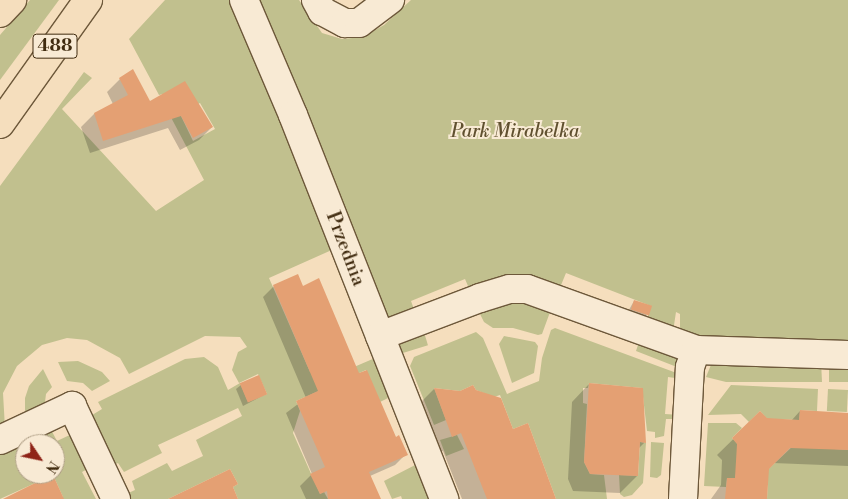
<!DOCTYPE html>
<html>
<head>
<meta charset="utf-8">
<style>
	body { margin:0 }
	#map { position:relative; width:848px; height:499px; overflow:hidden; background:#f5debd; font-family:"Libre Bodoni",serif }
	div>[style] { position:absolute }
	.green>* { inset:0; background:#c1c08e; transform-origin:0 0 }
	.shadow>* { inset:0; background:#0003 }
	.building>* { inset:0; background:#e4a073; transform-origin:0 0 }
	.roads { filter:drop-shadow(1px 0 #6d583a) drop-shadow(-1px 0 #6d583a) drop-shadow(0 1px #6d583a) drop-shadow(0 -1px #6d583a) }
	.minor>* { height:28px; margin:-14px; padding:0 14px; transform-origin:14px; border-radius:14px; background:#f8ead4 }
	.major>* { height:28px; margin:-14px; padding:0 14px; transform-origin:14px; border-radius:14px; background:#f5debd }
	span { translate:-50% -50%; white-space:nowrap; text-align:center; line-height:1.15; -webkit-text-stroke:4px #f8ead4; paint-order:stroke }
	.shield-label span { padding:1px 4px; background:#f8ead4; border:1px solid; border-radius:4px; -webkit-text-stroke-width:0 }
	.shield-label { font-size:18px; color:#402b0f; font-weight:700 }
	.park-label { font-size:19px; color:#60502f; font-style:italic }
	.street-label { font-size:19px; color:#402b0f }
	.north { position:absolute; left:15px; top:434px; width:50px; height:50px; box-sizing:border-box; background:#f8ead4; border:1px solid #ae9e85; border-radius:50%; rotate:124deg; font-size:14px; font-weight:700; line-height:20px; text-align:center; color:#402b0f }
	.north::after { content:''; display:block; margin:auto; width:18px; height:22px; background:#8f2418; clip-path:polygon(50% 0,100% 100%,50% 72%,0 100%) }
</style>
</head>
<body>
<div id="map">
	<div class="green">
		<i style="clip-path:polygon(30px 0,59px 0,0 80px,0 35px)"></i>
		<i style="clip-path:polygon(evenodd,165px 0,233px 0,334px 249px,269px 278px,310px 372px,333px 376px,375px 358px,390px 397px,380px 402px,366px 370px,296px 401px,300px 411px,293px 433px,320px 494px,324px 492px,328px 499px,238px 499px,233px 487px,238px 484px,230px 469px,168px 499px,126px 499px,124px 495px,135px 490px,132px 481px,167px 463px,172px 471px,203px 456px,196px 440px,242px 416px,238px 408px,158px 445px,162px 453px,124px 472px,118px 463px,109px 468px,84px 420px,102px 409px,98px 402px,185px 359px,204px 357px,218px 367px,228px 390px,240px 383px,248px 402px,267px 394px,258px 374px,239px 383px,232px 370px,238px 352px,247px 347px,240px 337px,205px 336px,129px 374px,120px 358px,87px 340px,67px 338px,42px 345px,17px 366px,3px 393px,5px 428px,0 430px,0 186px,84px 72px,92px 78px,62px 109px,156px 211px,204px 180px,165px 106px,163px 94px,159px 95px,129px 39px,165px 0,200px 103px,215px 129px,193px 141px,180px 114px,200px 103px)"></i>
		<i style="clip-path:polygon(252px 0,299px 0,322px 33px,342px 39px,363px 37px,384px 25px,411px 0,848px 0,848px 344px,680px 335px,680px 314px,676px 312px,673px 332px,646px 322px,651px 306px,566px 273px,559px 290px,471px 293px,465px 279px,411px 301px,416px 315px,384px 321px)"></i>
		<i style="clip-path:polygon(492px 301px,553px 304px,542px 334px,538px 335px,513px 328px,493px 328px,484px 322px,477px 308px)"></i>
		<i style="clip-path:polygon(555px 328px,682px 375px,682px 379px,668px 377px,665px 414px,680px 415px,680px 419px,666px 419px,664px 436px,655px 438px,655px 432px,647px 431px,642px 388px,589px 383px,588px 388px,583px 388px,583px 403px,587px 404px,584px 462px,590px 474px,604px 475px,607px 499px,556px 499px,528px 423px,513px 429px,500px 395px,494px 397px,476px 390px,473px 385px,460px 391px,434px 388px,446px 420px,434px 425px,410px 366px,414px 357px,476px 332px,483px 338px,507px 394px,539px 381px,542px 358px,551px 330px)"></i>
		<i style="left:423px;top:329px;width:17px;height:33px;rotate:73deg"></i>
		<i style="clip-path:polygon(504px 336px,535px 342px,538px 346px,534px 373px,512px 383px,499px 344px)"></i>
		<i style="clip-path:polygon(641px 336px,674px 352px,682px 369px,636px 351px)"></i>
		<i style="clip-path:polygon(713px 360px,821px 361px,822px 382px,726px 382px,706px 377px)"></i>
		<i style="clip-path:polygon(78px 361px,102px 372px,110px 381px,92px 391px,83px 383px,67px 381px,58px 362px)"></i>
		<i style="left:829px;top:362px;width:19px;height:20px"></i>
		<i style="clip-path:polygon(43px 369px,52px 387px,46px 394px,44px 410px,25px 419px,25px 398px,29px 386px)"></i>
		<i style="clip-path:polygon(731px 385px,818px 389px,817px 411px,800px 410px,799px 420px,774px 419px,770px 422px,760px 411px,749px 422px,741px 414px,708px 415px)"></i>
		<i style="left:828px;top:389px;width:20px;height:22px;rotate:3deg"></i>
		<i style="clip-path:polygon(708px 423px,736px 423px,742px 428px,732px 438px,741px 448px,735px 478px,727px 478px,726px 487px,704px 486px)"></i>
		<i style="clip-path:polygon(evenodd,48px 424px,57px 441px,74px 433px,91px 467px,82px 472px,96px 499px,59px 499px,63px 497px,53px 475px,0 499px,0 447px,48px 424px,25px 444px,55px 444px,55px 474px,25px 474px,25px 444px)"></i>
		<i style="clip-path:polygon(457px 435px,464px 449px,446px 456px,440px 440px)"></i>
		<i style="clip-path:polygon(640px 442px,646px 443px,643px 483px,632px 495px,624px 497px,620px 494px,619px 475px,638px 476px)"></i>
		<i style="clip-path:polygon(651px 442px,664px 443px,661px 475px,657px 478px,650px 477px)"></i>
		<i style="clip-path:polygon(793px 446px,848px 450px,848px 499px,767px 499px,768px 480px,763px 474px)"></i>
		<i style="clip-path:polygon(421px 462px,436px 499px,402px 499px,401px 496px,392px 499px,384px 481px)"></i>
	</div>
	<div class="shadow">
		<i style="clip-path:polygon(120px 79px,150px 103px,212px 127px,199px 140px,180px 150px,168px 128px,90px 153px,81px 127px,94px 114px,113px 104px,107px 92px)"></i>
		<i style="clip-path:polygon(274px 286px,302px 287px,406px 454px,395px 465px,370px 476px,380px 499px,306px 499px,300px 486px,312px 474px,286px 413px,306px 398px,263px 297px)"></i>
		<i style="clip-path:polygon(634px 301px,647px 315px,642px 320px,626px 315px)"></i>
		<i style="clip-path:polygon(589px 384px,645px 442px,638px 449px,637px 476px,620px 493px,573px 491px,568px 479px,572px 402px)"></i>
		<i style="clip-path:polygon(241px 385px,266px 394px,243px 406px,236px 389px)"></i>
		<i style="clip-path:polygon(434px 389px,460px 392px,512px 431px,555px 499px,462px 499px,443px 451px,434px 454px,416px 407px)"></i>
		<i style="clip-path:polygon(800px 411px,848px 414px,848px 466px,773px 463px,767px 469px,766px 499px,711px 499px,721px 485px,722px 460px,717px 455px,760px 413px,767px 420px,791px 421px)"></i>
	</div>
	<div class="building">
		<i style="clip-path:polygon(133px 69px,150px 101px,185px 81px,213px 127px,193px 138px,181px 116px,103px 141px,94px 113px,128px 95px,119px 78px)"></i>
		<i style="clip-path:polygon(298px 274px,303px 286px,319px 278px,359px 373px,367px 370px,396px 437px,399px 435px,408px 455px,369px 472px,381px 499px,328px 499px,327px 491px,320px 494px,310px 474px,325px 467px,296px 401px,318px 391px,273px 285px)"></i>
		<i style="left:634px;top:300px;width:19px;height:10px;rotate:18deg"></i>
		<i style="left:259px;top:375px;width:21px;height:21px;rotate:67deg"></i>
		<i style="clip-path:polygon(589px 383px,643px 388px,646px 443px,640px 442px,638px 476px,590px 474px,584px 462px)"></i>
		<i style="clip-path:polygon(473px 385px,476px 390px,501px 398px,513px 429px,528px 423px,556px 499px,487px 499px,461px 433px,452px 437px,434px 388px,460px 391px)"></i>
		<i style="clip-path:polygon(800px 410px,848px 413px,848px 450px,790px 448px,769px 469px,767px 499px,725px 499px,727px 478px,735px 478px,737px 444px,732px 438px,760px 411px,767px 418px,799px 420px)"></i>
		<i style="clip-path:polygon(230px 469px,238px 484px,233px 487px,238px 499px,168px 499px)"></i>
		<i style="clip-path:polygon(53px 475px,64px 499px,3px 499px,31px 485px)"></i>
	</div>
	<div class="roads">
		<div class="minor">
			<i style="left:244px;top:0;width:125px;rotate:66.9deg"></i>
			<i style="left:293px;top:115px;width:413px;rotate:68.5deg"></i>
			<i style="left:316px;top:0;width:13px;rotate:61deg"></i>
			<i style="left:322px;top:11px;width:26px;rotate:28deg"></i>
			<i style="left:345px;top:23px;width:14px"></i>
			<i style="left:359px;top:23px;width:39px;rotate:-37deg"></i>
			<i style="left:380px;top:336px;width:107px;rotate:-20.8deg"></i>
			<i style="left:480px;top:298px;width:31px;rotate:-17deg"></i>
			<i style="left:510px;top:289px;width:17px"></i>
			<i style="left:527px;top:289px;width:180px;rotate:19.8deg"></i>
			<i style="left:696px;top:350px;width:152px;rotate:1.9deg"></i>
			<i style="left:0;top:440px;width:80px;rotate:-25.3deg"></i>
			<i style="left:72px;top:406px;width:103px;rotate:64.7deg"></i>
			<i style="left:683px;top:499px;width:132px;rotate:-87deg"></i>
			<i style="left:690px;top:367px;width:18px;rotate:-71deg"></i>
		</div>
		<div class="major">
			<i style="left:0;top:13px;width:18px;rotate:-47deg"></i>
			<i style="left:0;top:124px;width:152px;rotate:-54.6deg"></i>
		</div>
	</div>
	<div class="shield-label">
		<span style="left:55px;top:46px">488</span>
	</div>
	<div class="park-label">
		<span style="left:515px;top:132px">Park Mirabelka</span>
	</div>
	<div class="street-label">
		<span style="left:345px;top:249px;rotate:69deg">Przednia</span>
	</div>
	<div class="north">N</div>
</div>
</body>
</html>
